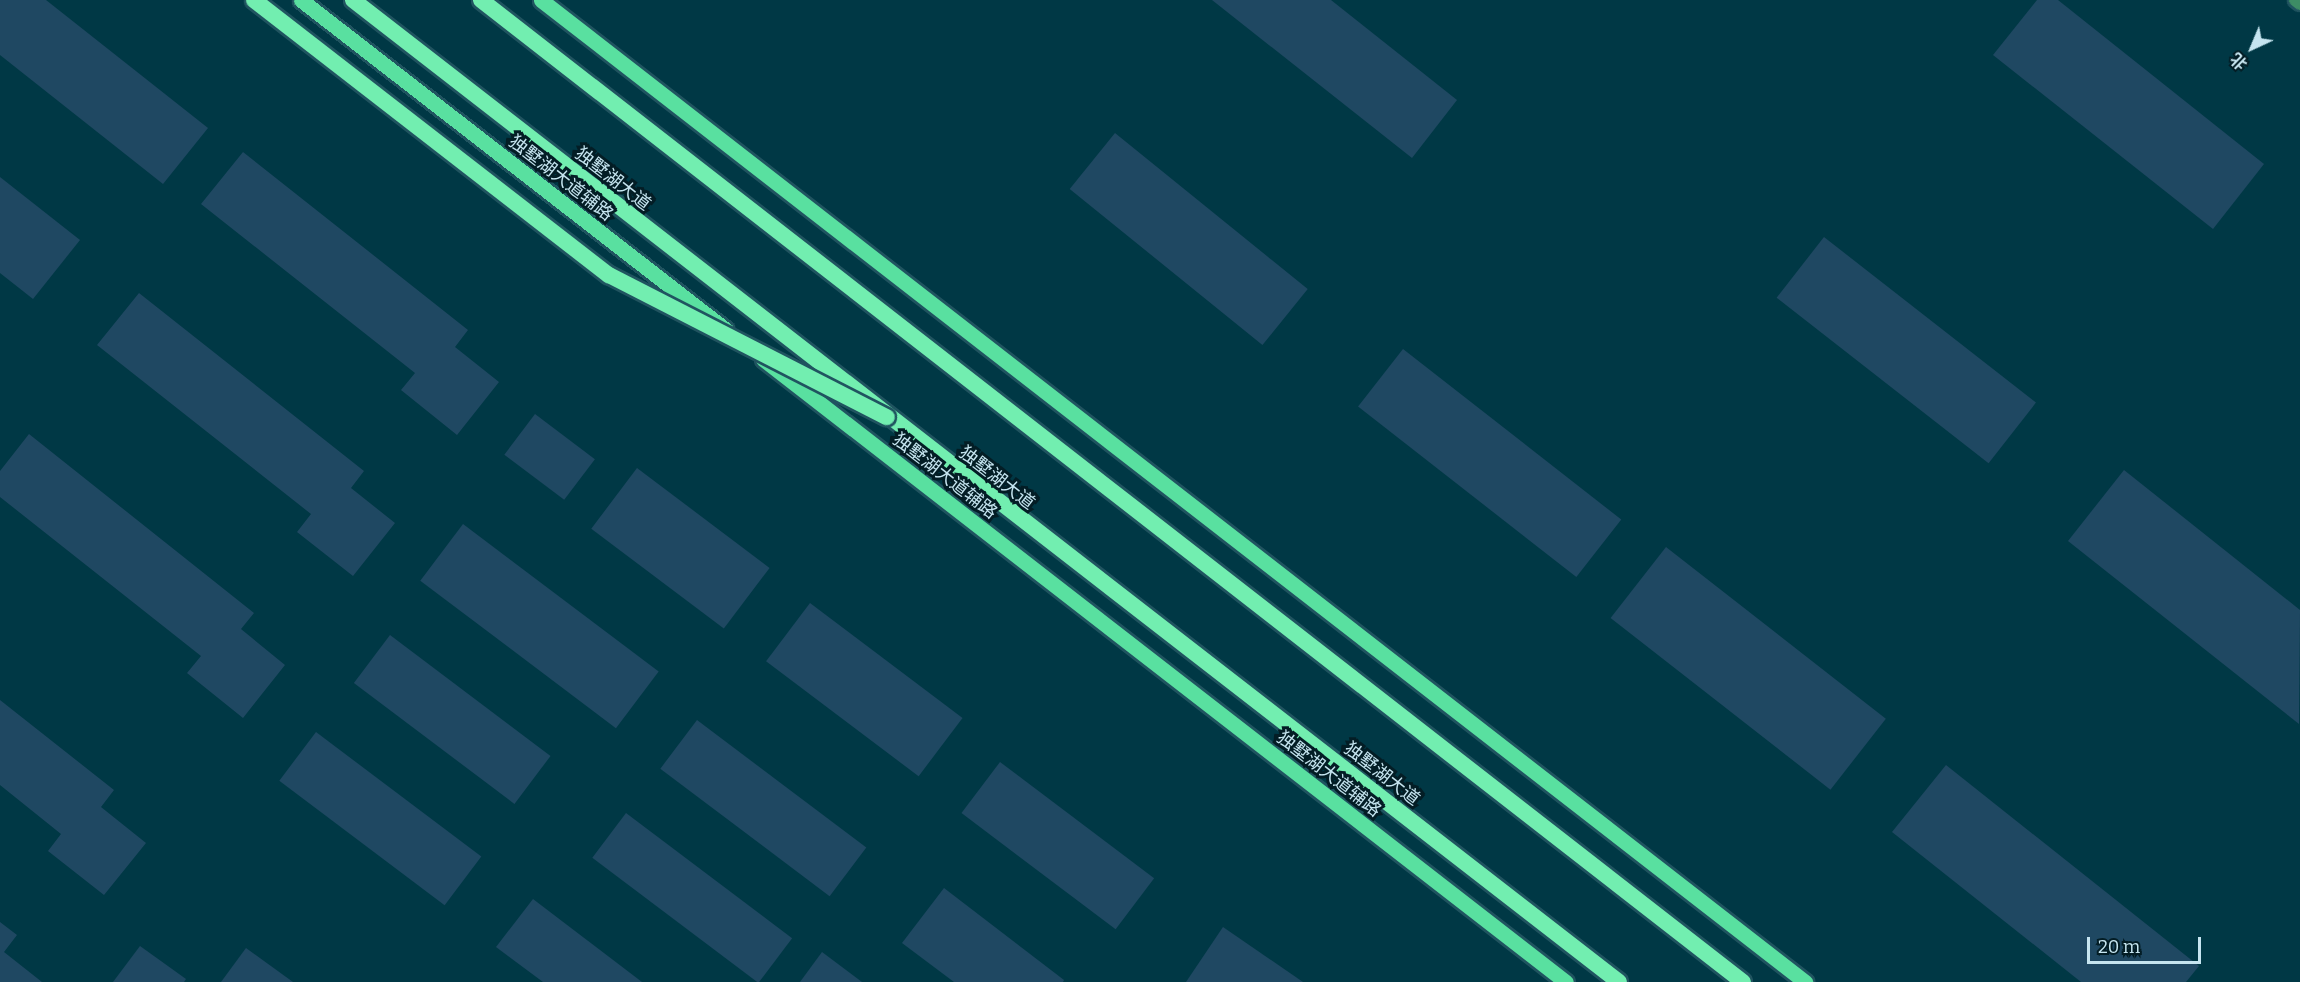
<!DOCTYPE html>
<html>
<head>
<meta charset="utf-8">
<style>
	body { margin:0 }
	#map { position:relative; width:2300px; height:982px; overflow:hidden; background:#003845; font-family:Bitter,"Noto Sans SC",serif }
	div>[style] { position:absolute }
	.building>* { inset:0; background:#1f4862; transform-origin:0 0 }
	.roads { filter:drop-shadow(2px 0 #205460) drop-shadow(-2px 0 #205460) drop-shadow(0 2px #205460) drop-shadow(0 -2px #205460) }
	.tertiary>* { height:12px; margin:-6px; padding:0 6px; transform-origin:6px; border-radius:6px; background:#3d8c65 }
	.primary>* { height:15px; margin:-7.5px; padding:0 7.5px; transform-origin:7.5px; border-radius:7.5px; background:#59e0a0 }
	.trunk>* { height:16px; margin:-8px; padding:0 8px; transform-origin:8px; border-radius:8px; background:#72eeb0 }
	.bridges { filter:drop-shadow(2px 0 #205460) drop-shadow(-2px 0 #205460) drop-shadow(0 2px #205460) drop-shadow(0 -2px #205460) }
	.trunk-bridge>* { height:16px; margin:-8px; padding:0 8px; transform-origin:8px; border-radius:8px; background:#72eeb0 }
	span { translate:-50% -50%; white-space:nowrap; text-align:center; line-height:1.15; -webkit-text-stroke:6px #031d25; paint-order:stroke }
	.street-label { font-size:18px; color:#c6e5f0 }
	.north { position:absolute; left:2222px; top:18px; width:60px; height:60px; -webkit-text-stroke:4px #031d25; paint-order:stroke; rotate:224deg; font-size:16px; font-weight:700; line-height:24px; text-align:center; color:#c6e5f0 }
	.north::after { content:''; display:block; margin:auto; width:21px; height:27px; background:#c6e5f0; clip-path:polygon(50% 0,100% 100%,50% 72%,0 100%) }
	.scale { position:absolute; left:2087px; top:937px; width:114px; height:27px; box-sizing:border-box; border:3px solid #c6e5f0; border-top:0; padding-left:8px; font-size:18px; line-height:21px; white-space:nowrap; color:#c6e5f0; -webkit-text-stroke:4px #031d25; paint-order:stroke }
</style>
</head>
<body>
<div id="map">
	<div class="building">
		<i style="clip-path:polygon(0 0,46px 0,208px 128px,163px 184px,0 55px)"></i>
		<i style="clip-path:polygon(1212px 0,1331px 0,1457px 100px,1412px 158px)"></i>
		<i style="clip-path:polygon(2037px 0,2058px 0,2264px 164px,2213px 229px,1993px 55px)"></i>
		<i style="left:1115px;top:133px;width:248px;height:72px;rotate:39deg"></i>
		<i style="clip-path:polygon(243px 152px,468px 330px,455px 347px,499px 382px,457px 435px,401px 390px,415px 373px,201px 204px)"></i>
		<i style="clip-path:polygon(0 177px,80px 240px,33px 299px,0 273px)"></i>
		<i style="left:1824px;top:237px;width:269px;height:77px;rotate:38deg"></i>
		<i style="clip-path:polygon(139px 293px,364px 471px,351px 488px,395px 523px,353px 576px,297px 532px,311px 514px,97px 345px)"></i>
		<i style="left:1403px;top:349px;width:277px;height:73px;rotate:38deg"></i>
		<i style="left:535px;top:414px;width:75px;height:51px;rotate:37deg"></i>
		<i style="clip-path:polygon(29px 434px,254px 613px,241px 629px,285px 665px,243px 718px,187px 673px,201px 656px,0 497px,0 471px)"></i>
		<i style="left:637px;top:468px;width:166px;height:76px;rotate:37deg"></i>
		<i style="clip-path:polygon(2124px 470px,2300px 610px,2299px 724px,2068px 541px)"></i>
		<i style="left:463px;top:524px;width:245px;height:71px;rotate:37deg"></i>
		<i style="left:1666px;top:547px;width:279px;height:90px;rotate:38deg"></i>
		<i style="left:810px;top:603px;width:191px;height:73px;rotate:37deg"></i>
		<i style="left:390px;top:635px;width:201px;height:60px;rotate:37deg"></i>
		<i style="clip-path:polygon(0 700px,114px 790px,101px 807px,146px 843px,104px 895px,48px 851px,61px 834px,0 785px)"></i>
		<i style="left:697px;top:720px;width:212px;height:61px;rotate:37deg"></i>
		<i style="left:316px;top:732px;width:207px;height:61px;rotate:37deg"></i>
		<i style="left:1000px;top:762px;width:193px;height:64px;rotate:37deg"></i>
		<i style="clip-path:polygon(1946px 765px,2199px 966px,2186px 982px,2081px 982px,1892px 832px)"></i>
		<i style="left:626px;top:813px;width:208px;height:56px;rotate:37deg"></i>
		<i style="clip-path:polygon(944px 888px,1064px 980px,1063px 982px,954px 982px,902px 943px)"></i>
		<i style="clip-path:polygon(533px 899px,642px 982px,543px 982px,496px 947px)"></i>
		<i style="clip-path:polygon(0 922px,17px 935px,4px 952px,42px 982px,0 982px)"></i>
		<i style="clip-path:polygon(1223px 927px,1303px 982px,1186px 982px)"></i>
		<i style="clip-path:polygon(140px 946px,186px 979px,184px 982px,113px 982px)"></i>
		<i style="clip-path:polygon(246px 948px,293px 982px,221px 982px)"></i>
		<i style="clip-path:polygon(822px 952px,862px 982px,800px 982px)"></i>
	</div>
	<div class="roads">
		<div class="tertiary">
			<i style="left:2295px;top:0;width:6px;rotate:39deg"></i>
		</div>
		<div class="primary">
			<i style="left:301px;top:0;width:537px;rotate:37.81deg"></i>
			<i style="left:541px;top:0;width:1601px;rotate:37.84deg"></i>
			<i style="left:763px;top:359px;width:1016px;rotate:37.81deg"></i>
		</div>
		<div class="trunk">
			<i style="left:353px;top:0;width:1602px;rotate:37.8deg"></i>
			<i style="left:481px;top:0;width:1599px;rotate:37.89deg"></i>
		</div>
	</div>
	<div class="bridges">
		<div class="trunk-bridge">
			<i style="left:254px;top:0;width:449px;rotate:37.8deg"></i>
			<i style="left:609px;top:275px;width:312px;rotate:27.1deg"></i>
		</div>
	</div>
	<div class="street-label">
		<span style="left:561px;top:178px;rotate:38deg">独墅湖大道辅路</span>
		<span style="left:613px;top:179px;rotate:38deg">独墅湖大道</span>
		<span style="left:945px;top:476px;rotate:38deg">独墅湖大道辅路</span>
		<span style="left:997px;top:478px;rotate:38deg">独墅湖大道</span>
		<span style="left:1329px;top:774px;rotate:38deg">独墅湖大道辅路</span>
		<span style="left:1382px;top:774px;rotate:38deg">独墅湖大道</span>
	</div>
	<div class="north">北</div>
	<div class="scale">20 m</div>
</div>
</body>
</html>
